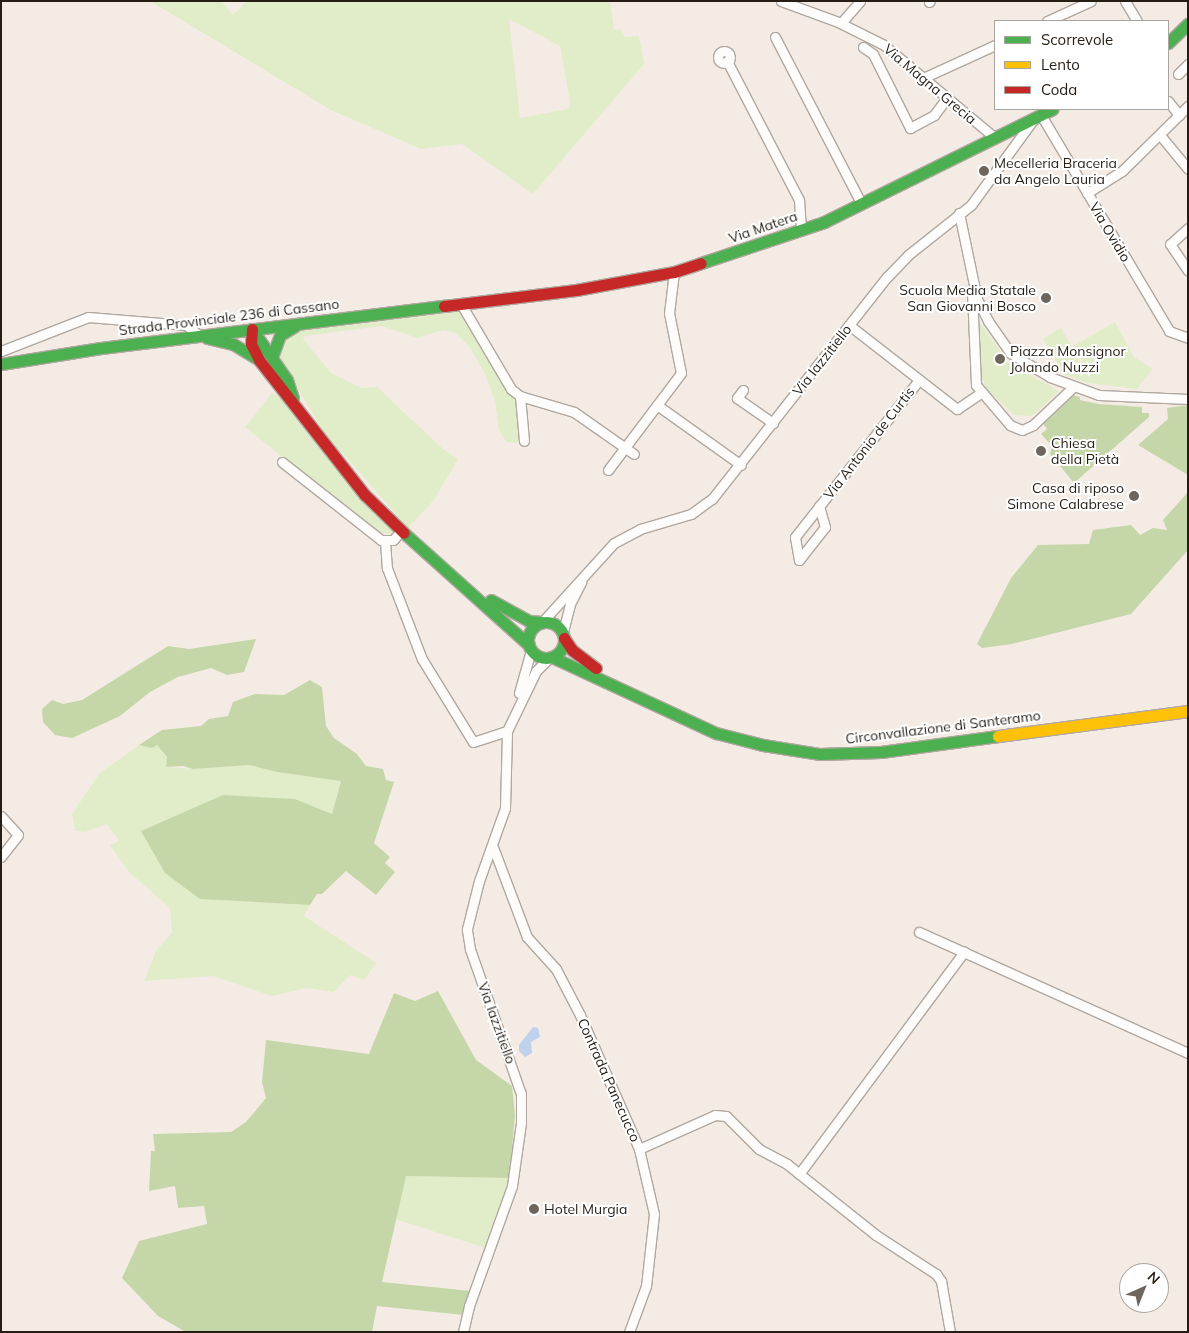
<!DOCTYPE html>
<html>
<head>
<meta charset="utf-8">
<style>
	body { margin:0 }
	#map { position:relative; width:1189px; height:1333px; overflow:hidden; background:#f4ece4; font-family:Mulish,sans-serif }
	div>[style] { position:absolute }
	.green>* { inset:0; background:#e0edc8; transform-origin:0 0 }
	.forest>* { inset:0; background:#c5d7a8 }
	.water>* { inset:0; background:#c0d1ed }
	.roads { filter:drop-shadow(1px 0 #b0a8a0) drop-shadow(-1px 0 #b0a8a0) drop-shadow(0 1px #b0a8a0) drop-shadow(0 -1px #b0a8a0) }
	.street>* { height:9px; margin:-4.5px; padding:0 4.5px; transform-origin:4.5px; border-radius:4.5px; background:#fdfcfb }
	.street>.ring { margin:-4.5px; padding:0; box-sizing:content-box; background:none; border:9px solid #fdfcfb; border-radius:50% }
	.fast>* { height:11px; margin:-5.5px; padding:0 5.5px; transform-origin:5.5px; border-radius:5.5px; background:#4caf50 }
	.fast>.ring { margin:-5.5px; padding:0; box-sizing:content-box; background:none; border:11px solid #4caf50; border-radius:50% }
	.slow>* { height:11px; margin:-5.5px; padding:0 5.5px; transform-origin:5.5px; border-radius:5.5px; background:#ffc107 }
	.jam>* { height:11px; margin:-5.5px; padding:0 5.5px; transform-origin:5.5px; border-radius:5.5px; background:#c62828 }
	.dots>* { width:14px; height:14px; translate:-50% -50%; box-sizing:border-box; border:2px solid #fff; border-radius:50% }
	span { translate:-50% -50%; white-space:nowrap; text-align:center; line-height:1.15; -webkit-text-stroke:4px #fff; paint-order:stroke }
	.street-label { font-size:14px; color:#261d14 }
	.poi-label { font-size:14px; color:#261d14 }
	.left { translate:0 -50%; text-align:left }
	.right { translate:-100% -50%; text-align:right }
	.frame { position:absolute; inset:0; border:2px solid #261d14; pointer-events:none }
	.legend { position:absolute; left:994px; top:20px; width:175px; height:90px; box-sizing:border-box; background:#fff; border:1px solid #a8a5a1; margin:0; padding:6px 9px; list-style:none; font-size:15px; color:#261d14 }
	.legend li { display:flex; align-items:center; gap:10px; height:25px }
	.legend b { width:25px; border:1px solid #a8a5a1 }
	.north { position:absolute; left:1119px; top:1263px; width:50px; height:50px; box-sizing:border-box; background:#fff; border:1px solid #a8a5a1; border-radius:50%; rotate:44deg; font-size:14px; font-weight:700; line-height:20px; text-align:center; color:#261d14 }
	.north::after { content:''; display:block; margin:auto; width:18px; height:22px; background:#6e655d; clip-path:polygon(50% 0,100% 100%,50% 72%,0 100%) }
</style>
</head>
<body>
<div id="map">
	<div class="green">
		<i style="clip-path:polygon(evenodd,150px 1px,221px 1px,233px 15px,247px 1px,610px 1px,614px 30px,620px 29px,625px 37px,639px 36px,644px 64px,533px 194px,462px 144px,421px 149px,331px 110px,150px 1px,509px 19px,560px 46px,570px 102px,568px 109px,520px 118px,509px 19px)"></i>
		<i style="clip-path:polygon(460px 309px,505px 388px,516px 399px,520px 443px,506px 442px,499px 430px,495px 401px,485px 374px,471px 349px,456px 333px,443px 330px,417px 338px,382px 326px,304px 336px,303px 339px,331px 373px,361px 388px,377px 387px,443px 449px,458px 459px,434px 500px,408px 528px,324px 432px,281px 361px,281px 343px,294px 332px)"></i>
		<i style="clip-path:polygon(1115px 322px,1134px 357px,1153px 369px,1137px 389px,1088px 383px,1063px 374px,1083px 363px,1073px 346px)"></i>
		<i style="clip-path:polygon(978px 323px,982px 325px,1008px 363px,1059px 391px,1036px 413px,1030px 416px,1014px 415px,986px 388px,979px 373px)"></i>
		<i style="left:1061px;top:328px;width:39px;height:21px;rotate:60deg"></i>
		<i style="clip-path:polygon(272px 393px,283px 399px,295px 413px,317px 445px,393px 530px,392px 534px,375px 532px,245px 427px)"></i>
		<i style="clip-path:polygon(139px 745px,152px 748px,157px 745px,167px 757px,166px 767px,193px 769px,249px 765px,277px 772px,341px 780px,332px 814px,295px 799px,224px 795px,141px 831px,200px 899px,310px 905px,304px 916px,376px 963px,364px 980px,350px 975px,334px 992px,307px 988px,272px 996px,213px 976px,144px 981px,156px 951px,172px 933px,170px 908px,129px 872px,110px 845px,119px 841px,107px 824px,85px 832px,75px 831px,72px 814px,99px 774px)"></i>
		<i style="clip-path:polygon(406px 1176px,509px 1178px,486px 1248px,395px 1219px)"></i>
	</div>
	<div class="forest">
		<i style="clip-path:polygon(1073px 395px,1080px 397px,1080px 400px,1099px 404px,1142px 407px,1142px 413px,1149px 413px,1149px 417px,1074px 483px,1050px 454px,1052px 446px,1041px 434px,1047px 429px,1042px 422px)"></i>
		<i style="clip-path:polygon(1188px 405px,1188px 475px,1138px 445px,1168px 419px,1167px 408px)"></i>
		<i style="clip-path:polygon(1188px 492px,1188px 550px,1131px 614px,1012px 644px,982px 648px,977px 644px,1011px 578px,1038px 545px,1089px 544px,1093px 530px,1131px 525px,1140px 535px,1153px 528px,1167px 530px,1163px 520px)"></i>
		<i style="clip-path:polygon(256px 639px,244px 672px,227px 675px,211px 668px,178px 677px,150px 692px,120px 716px,72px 738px,55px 735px,43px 722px,42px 709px,52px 700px,63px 704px,82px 700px,168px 646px,189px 649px)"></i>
		<i style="clip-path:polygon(310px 680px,322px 687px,326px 726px,334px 738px,357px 754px,366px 766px,383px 769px,386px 780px,394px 782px,374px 843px,390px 857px,385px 863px,395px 872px,376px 895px,346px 871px,322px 894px,317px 894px,310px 905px,200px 899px,165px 873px,141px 831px,223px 795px,295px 799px,332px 814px,341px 781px,277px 772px,249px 765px,193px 769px,183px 766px,166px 767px,167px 757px,157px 745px,152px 748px,139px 745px,162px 730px,201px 726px,209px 719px,228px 716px,233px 702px,255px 694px,284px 695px)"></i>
		<i style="clip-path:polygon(438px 991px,476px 1060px,512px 1086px,515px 1115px,510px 1173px,509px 1178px,406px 1176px,382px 1282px,471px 1291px,464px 1315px,377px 1306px,372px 1332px,184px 1331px,158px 1316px,122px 1278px,139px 1241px,207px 1224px,204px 1206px,178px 1208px,175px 1186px,149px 1191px,151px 1151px,155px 1151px,153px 1134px,231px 1132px,246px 1122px,266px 1098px,262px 1082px,266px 1040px,369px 1054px,394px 993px,415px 1001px)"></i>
	</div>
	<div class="water">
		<i style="clip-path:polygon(533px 1027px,538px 1028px,540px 1037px,531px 1042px,532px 1053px,525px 1057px,519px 1051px,519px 1045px)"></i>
	</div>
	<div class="roads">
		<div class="street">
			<i style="left:781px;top:1px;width:61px;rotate:20.2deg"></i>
			<i style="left:838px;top:22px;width:51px;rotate:26.6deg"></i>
			<i style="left:884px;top:45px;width:143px;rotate:39.9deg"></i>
			<i style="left:1125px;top:1px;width:23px;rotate:59deg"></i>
			<i style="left:929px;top:2px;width:1px;rotate:-45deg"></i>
			<i style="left:1047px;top:21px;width:48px;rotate:-24.4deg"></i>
			<i style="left:841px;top:23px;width:29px;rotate:-49deg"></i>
			<i style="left:775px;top:37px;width:187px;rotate:62.6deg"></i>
			<i style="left:863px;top:47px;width:12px;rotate:35deg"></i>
			<i style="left:873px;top:54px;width:83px;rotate:63.4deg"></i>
			<i style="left:910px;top:128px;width:27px;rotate:-28deg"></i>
			<i style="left:934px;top:115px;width:21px;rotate:-53deg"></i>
			<i class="ring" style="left:718px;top:51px;width:3px;height:3px"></i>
			<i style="left:727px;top:61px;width:157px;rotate:62.6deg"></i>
			<i style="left:799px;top:200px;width:30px;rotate:86deg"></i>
			<i style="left:1178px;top:74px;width:14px;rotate:-45deg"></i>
			<i style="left:923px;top:78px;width:79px;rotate:-24.6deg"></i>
			<i style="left:1168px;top:101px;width:18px;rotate:52deg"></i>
			<i style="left:1041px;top:115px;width:251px;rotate:59.3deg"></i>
			<i style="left:1169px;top:331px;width:20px;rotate:20deg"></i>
			<i style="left:1160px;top:135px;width:44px;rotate:50.5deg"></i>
			<i style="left:1087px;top:193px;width:41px;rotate:-32.2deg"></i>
			<i style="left:1122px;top:171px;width:93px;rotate:-44.6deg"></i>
			<i style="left:959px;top:213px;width:88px;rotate:78.2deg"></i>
			<i style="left:977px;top:299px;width:25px;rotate:63deg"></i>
			<i style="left:988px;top:321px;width:39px;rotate:55deg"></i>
			<i style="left:1010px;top:353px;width:47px;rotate:31deg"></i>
			<i style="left:1050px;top:377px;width:52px;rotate:20.2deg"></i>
			<i style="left:1099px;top:395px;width:89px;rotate:2.6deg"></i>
			<i style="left:1188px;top:228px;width:24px;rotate:138deg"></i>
			<i style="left:1170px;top:244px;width:32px;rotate:56deg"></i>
			<i style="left:972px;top:293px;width:92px;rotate:87.5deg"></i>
			<i style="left:976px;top:385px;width:52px;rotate:49.6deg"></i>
			<i style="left:1010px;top:425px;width:13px;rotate:23deg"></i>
			<i style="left:1022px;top:430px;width:12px;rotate:-24deg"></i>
			<i style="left:1033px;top:425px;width:55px;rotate:-43.5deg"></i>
			<i style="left:461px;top:304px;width:99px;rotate:59.5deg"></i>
			<i style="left:511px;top:389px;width:11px;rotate:38deg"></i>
			<i style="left:520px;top:396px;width:56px;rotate:16.5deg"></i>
			<i style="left:574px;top:412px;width:73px;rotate:35deg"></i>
			<i style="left:849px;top:325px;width:137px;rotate:37.9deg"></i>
			<i style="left:957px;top:409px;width:29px;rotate:-34deg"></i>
			<i style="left:1px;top:351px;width:93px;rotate:-21.3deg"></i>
			<i style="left:88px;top:317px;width:98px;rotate:4.7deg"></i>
			<i style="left:186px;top:325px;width:16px;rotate:38deg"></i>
			<i style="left:743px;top:390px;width:10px;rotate:127deg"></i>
			<i style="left:737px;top:398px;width:44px;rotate:34.8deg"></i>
			<i style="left:520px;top:396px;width:45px;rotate:84.9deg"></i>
			<i style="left:657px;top:405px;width:103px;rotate:35.5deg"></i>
			<i style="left:282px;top:462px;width:126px;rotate:38.2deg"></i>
			<i style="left:381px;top:540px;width:12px"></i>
			<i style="left:393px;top:540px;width:12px;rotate:-48deg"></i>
			<i style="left:608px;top:470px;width:121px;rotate:-53deg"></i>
			<i style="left:681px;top:373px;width:61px;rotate:-101.3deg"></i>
			<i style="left:669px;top:313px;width:41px;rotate:-83deg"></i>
			<i style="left:819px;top:506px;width:22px;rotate:74deg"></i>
			<i style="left:825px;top:527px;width:42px;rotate:128.2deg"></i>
			<i style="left:799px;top:560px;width:23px;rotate:-100deg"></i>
			<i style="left:795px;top:537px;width:200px;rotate:-51.7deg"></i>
			<i style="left:385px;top:541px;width:27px;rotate:86deg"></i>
			<i style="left:387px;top:568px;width:97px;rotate:69deg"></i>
			<i style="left:422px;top:659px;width:97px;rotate:58.4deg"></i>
			<i style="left:473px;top:742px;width:36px;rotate:-18deg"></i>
			<i style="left:543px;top:621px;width:105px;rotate:-47.7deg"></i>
			<i style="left:614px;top:543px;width:30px;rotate:-28deg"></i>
			<i style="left:640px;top:529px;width:53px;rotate:-16.4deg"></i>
			<i style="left:691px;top:514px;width:26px;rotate:-36deg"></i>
			<i style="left:712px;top:499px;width:283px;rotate:-51.8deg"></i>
			<i style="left:887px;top:277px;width:30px;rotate:-46deg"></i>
			<i style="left:908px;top:255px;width:80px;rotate:-38.4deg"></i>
			<i style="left:971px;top:205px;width:105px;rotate:-53.9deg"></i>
			<i style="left:563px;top:632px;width:29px;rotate:-76deg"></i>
			<i style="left:570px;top:604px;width:25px;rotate:-63deg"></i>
			<i style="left:519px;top:693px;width:45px;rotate:-74.4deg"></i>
			<i style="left:1px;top:816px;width:25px;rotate:48deg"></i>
			<i style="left:18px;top:835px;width:28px;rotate:128deg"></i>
			<i style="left:493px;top:847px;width:96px;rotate:69.3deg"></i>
			<i style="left:527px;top:937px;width:43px;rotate:47.8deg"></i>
			<i style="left:556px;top:969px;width:52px;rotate:62.4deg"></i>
			<i style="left:580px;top:1015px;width:146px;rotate:66.2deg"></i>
			<i style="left:639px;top:1149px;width:67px;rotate:77deg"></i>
			<i style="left:654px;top:1214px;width:72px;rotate:96.3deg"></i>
			<i style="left:646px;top:1286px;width:49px;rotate:110.3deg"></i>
			<i style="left:919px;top:932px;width:295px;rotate:24.2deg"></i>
			<i style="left:639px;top:1149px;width:83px;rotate:-24.1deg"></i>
			<i style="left:715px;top:1115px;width:11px;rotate:5deg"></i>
			<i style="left:726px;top:1116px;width:47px;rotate:45deg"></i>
			<i style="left:759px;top:1149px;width:32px;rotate:28deg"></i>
			<i style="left:787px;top:1164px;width:114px;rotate:38.6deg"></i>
			<i style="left:876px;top:1235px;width:72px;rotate:33deg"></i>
			<i style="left:936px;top:1274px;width:9px;rotate:54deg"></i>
			<i style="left:941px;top:1281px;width:52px;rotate:80deg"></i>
			<i style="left:799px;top:1174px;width:277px;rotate:-53.4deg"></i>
			<i style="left:463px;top:1332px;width:27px;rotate:-77deg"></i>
			<i style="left:469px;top:1306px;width:127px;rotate:-70.3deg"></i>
			<i style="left:512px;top:1186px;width:64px;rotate:-81.9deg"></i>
			<i style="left:521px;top:1123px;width:29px;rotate:-90deg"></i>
			<i style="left:521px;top:1094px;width:154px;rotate:-109.4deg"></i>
			<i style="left:470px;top:949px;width:20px;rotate:-99deg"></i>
			<i style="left:467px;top:929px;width:49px;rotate:-76deg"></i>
			<i style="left:479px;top:881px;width:77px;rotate:-70.4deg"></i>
			<i style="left:505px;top:808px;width:77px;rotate:-88.5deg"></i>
			<i style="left:507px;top:731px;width:67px;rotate:-64.2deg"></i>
			<i style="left:536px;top:671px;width:18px;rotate:-45deg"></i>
		</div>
		<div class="fast">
			<i style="left:1168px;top:43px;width:28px;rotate:-44deg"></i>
			<i style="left:701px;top:263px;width:130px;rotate:-18.4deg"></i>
			<i style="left:824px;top:222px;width:255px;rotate:-26.3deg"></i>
			<i style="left:252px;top:329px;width:62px;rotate:55.5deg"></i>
			<i style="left:287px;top:380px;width:19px;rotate:72deg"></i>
			<i style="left:207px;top:338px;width:27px;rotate:13deg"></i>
			<i style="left:233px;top:344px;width:29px;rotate:31deg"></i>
			<i style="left:272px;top:357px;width:23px;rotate:-70deg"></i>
			<i style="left:280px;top:335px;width:17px;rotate:-31deg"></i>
			<i style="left:1px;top:364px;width:101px;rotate:-9.1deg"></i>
			<i style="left:101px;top:348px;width:346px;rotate:-7deg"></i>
			<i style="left:404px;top:533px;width:168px;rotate:41.9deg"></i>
			<i style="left:491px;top:600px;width:43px;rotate:28.9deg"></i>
			<i style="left:529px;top:621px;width:12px;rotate:5deg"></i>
			<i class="ring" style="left:528px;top:622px;width:25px;height:25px"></i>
			<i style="left:552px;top:657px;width:181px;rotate:24.9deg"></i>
			<i style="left:716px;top:733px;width:49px;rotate:14.3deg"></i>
			<i style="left:763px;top:745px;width:58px;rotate:9deg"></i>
			<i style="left:820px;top:754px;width:61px;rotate:-1.9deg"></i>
			<i style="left:881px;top:752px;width:118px;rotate:-7.8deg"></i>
		</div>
		<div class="slow">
			<i style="left:998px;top:736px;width:192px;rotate:-7.5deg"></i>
		</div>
		<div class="jam">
			<i style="left:444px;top:306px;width:133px;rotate:-6.9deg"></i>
			<i style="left:576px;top:290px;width:100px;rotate:-10.4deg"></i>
			<i style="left:674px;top:272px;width:28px;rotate:-18deg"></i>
			<i style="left:252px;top:329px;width:15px;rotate:94deg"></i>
			<i style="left:251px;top:344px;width:18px;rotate:63deg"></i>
			<i style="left:259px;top:360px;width:172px;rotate:51.9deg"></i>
			<i style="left:365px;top:495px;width:54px;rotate:44.3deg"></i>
			<i style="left:564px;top:638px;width:14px;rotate:56deg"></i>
			<i style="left:572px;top:650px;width:30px;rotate:37deg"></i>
		</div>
	</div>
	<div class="dots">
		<i style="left:984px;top:171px;background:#6e655d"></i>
		<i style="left:1046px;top:298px;background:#6e655d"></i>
		<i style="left:1000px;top:359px;background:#6e655d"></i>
		<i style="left:1041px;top:451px;background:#6e655d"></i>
		<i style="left:1134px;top:496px;background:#6e655d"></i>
		<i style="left:534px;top:1209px;background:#6e655d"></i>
	</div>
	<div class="street-label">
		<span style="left:930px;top:84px;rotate:40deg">Via Magna Grecia</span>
		<span style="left:763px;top:227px;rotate:-19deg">Via Matera</span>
		<span style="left:1110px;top:232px;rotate:59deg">Via Ovidio</span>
		<span style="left:229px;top:317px;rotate:-7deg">Strada Provinciale 236 di Cassano</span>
		<span style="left:822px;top:360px;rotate:-52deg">Via Iazzitiello</span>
		<span style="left:869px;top:443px;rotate:-52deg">Via Antonio de Curtis</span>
		<span style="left:943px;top:727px;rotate:-7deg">Circonvallazione di Santeramo</span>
		<span style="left:497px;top:1023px;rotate:70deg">Via Iazzitiello</span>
		<span style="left:609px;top:1080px;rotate:66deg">Contrada Panecucco</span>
	</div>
	<div class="poi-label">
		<span class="left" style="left:994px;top:171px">Mecelleria Braceria<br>da Angelo Lauria</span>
		<span class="right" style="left:1036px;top:298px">Scuola Media Statale<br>San Giovanni Bosco</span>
		<span class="left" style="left:1010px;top:359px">Piazza Monsignor<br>Jolando Nuzzi</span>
		<span class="left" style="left:1051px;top:451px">Chiesa<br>della Pietà</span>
		<span class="right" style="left:1124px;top:496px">Casa di riposo<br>Simone Calabrese</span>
		<span class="left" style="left:544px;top:1209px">Hotel Murgia</span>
	</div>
	<div class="frame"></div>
	<ul class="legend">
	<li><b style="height:6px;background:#4caf50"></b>Scorrevole</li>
	<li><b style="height:6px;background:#ffc107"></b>Lento</li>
	<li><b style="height:6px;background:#c62828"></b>Coda</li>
	</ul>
	<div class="north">N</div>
</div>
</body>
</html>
